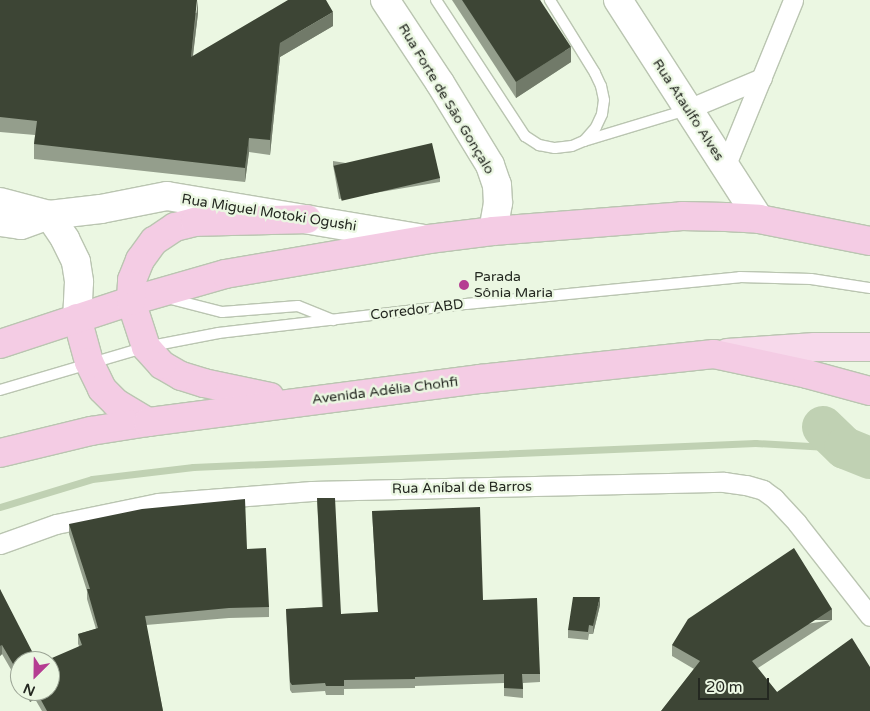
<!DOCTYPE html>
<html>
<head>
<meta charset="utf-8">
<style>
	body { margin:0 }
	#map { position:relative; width:870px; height:711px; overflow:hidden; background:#ebf7e2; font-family:"Varela Round",sans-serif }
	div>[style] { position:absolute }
	.stream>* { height:7px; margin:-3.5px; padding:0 3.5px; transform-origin:3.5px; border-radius:3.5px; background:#c0d1b3 }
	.river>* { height:42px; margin:-21px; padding:0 21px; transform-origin:21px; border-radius:21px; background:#c0d1b3 }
	.roads { filter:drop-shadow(1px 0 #bac5b1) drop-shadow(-1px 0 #bac5b1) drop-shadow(0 1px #bac5b1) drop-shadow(0 -1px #bac5b1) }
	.service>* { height:10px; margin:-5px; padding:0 5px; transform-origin:5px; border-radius:5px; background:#fff }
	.minor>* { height:19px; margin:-9.5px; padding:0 9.5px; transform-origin:9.5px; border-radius:9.5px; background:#fff }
	.secondary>* { height:28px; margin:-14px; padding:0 14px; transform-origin:14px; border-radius:14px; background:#fff }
	.primary>* { height:28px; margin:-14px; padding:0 14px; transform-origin:14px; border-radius:14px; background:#f7d9eb }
	.trunk>* { height:28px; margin:-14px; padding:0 14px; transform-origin:14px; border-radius:14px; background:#f4cce4 }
	.wall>* { inset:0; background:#949e8c }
	.shaded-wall>* { inset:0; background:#717a69; transform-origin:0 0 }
	.building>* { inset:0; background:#3d4535; transform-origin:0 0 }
	.dots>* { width:14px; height:14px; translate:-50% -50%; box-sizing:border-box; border:2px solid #ebf7e2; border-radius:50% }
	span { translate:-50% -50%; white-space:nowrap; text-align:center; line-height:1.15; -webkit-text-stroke:5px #ebf7e2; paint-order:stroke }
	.street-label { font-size:14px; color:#242821 }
	.poi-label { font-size:14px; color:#242821 }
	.left { translate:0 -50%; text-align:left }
	.north { position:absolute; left:10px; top:651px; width:50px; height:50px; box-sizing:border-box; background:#ebf7e2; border:1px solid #9ba495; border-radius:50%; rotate:203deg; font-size:14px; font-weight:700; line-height:20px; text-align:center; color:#242821 }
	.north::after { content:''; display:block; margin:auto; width:18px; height:22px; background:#b53d92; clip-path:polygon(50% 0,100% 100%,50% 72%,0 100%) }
	.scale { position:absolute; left:698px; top:678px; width:71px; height:22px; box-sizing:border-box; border:2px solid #242821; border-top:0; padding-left:6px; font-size:15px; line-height:18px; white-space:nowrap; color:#242821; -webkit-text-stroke:4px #ebf7e2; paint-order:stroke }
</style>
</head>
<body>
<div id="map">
	<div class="stream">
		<i style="left:0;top:507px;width:96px;rotate:-16.9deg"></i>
		<i style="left:92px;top:479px;width:102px;rotate:-6.8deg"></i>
		<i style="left:193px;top:467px;width:563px;rotate:-2.45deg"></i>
		<i style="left:755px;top:443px;width:90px;rotate:3.2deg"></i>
	</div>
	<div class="river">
		<i style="left:823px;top:427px;width:30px;rotate:44deg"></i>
		<i style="left:845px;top:448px;width:27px;rotate:22deg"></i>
	</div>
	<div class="roads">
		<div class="service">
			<i style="left:436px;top:0;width:163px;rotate:56.8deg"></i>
			<i style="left:525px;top:136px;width:17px;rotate:33deg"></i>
			<i style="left:539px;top:145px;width:16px;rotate:11deg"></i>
			<i style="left:555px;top:148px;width:17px;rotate:-7deg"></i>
			<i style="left:572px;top:146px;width:13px;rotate:-23deg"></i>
			<i style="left:584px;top:141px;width:18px;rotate:-49deg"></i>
			<i style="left:596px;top:127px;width:14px;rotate:-65deg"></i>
			<i style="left:602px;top:114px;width:14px;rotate:-82deg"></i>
			<i style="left:604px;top:100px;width:14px;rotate:-102deg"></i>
			<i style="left:601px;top:86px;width:14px;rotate:-115deg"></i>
			<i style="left:595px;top:73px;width:86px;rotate:-121.7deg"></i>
			<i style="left:584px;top:141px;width:108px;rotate:-16.8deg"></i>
			<i style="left:167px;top:298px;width:57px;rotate:14.3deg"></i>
			<i style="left:222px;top:312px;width:76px;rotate:-4.5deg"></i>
			<i style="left:298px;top:306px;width:38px;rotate:22deg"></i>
			<i style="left:0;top:390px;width:152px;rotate:-16.4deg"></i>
			<i style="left:146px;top:347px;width:74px;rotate:-10.9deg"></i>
			<i style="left:219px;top:333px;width:249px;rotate:-6.7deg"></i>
			<i style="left:466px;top:304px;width:275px;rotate:-5.6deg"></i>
			<i style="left:740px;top:277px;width:71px;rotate:1.6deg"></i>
			<i style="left:811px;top:279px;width:60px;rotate:8.7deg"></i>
		</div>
		<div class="minor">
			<i style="left:688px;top:109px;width:80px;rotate:-22.7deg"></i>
			<i style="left:725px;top:167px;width:180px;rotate:-67.8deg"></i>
			<i style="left:0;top:544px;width:59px;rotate:-19.7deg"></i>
			<i style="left:56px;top:524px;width:104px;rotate:-11.6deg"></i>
			<i style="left:158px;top:503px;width:154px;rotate:-4.5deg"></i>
			<i style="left:312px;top:491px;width:412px;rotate:-1.3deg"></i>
			<i style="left:724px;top:482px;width:22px;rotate:8deg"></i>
			<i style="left:746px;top:485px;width:18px;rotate:16deg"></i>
			<i style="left:763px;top:490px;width:14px;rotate:36deg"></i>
			<i style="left:774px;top:498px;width:34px;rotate:47deg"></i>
			<i style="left:797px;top:523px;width:118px;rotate:51.9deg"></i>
		</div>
		<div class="secondary">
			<i style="left:385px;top:0;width:100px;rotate:56.5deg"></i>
			<i style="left:440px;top:83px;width:96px;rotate:58.6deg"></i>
			<i style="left:490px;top:165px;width:21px;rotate:71deg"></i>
			<i style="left:497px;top:185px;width:18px;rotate:87deg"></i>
			<i style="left:498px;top:203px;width:28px;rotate:100deg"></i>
			<i style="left:618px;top:0;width:260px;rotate:57.2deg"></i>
			<i style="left:0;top:202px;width:51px;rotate:14.9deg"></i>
			<i style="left:49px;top:215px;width:29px;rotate:56deg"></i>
			<i style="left:65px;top:239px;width:25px;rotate:64deg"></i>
			<i style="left:76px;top:262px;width:20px;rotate:81deg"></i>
			<i style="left:79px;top:282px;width:36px;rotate:93deg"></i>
			<i style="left:0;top:222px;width:21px;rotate:8deg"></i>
			<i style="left:21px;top:225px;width:30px;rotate:-20deg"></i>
			<i style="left:49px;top:215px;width:52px;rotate:-6.6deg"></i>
			<i style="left:101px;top:209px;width:67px;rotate:-11.1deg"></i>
			<i style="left:167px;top:196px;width:261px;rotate:9.5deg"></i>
		</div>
		<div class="primary">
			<i style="left:727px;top:353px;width:88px;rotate:-3.9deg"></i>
			<i style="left:815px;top:347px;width:55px"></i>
		</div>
		<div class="trunk">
			<i style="left:77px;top:318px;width:46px;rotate:74.7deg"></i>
			<i style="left:89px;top:362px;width:30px;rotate:64deg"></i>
			<i style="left:102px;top:389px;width:20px;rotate:45deg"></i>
			<i style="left:116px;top:403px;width:37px;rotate:31deg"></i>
			<i style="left:0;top:344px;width:138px;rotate:-18.2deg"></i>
			<i style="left:131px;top:301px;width:98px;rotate:-16deg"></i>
			<i style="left:225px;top:274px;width:207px;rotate:-9.7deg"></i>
			<i style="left:429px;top:239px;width:64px;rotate:-7.1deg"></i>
			<i style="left:493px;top:231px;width:190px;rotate:-4.5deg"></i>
			<i style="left:682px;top:216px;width:44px;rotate:1.3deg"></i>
			<i style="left:726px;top:217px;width:33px;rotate:3deg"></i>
			<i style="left:759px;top:219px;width:113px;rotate:11.2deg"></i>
			<i style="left:270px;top:397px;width:67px;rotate:-168deg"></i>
			<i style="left:204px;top:383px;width:24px;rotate:-163deg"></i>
			<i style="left:181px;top:376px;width:22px;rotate:-150deg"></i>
			<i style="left:162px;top:365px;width:24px;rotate:-132deg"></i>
			<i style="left:146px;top:347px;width:48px;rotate:-108.1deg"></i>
			<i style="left:131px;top:301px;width:21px;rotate:-87deg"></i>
			<i style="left:132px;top:280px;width:22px;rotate:-68deg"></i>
			<i style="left:140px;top:260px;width:24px;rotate:-54deg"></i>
			<i style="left:154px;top:241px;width:25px;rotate:-34deg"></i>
			<i style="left:175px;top:227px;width:21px;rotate:-14deg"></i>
			<i style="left:195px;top:222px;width:112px;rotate:-1.5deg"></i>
			<i style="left:0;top:453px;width:94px;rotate:-13.6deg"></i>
			<i style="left:91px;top:431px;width:58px;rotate:-9deg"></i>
			<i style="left:148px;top:422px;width:335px;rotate:-7.4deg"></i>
			<i style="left:480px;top:379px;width:235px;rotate:-6.1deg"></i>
			<i style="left:714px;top:354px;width:95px;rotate:12.1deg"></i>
			<i style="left:807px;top:374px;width:65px;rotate:15.1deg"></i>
		</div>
	</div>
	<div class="wall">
		<i style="clip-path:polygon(0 0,198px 13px,193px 56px,333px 26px,280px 57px,270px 155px,249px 152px,245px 182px,34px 159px,34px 144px,35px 135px,0 132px)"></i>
		<i style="clip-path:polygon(452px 0,540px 0,571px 62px,516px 98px)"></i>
		<i style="clip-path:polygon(333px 161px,440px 178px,440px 182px,339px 199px,333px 165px)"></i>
		<i style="clip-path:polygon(317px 498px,341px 614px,378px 612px,372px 511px,483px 600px,540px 674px,540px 682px,523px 683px,523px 698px,504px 696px,504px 683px,415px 686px,415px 688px,344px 689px,344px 695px,326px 695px,325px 691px,292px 693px,290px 690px,286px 609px,322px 607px)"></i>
		<i style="clip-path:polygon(69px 524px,247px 549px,269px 607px,269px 617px,229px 618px,146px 625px,163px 711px,42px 711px,35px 699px,30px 702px,23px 691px,50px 691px,79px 646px,78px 644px,78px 634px,96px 629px,87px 599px,87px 591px,69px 534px)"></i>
		<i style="clip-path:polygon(0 589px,20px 661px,20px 685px,2px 654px,0 656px)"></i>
		<i style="clip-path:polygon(600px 605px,593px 634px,589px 634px,588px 640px,568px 638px,568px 630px)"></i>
		<i style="clip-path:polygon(832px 620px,758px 668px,777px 692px,870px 711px,661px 711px,694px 669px,672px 656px,672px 645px)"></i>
	</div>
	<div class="shaded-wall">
		<i style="clip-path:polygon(198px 0,198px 13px,191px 71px,191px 57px)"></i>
		<i style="clip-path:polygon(333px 12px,333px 26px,280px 57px,270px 155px,270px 140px,280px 43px)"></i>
		<i style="clip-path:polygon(571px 47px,571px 62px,516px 98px,516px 82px)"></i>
		<i style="clip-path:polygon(249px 138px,249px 152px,245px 182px,245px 168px)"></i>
		<i style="clip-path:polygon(600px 597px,600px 605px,593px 634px,593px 626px)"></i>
		<i style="left:832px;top:609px;width:11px;height:95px;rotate:90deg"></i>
		<i style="clip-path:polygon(2px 645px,2px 654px,0 656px,0 646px)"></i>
		<i style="clip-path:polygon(32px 691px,35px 691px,35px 699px,30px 702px,30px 693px)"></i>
	</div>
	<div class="building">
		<i style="clip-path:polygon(0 0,197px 0,191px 57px,288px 0,326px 0,333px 12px,280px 43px,270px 140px,249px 138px,245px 168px,34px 144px,37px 121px,0 117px)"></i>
		<i style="clip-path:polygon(462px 0,540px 0,571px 47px,516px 82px)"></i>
		<i style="left:432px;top:143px;width:36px;height:101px;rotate:77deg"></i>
		<i style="clip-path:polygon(317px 498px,335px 498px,341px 614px,378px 612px,372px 511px,480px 507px,483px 600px,537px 598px,540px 674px,522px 674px,523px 689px,504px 688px,504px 674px,415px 677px,415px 679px,344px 680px,344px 686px,326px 686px,325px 683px,292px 685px,290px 682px,286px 609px,323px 607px)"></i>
		<i style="clip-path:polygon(245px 499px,247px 549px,266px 548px,269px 607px,229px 608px,145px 616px,163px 711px,47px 711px,36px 691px,50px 691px,50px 661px,45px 661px,82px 645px,78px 634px,98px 628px,87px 589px,90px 589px,69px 524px,142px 509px)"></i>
		<i style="clip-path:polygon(794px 548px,832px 609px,752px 661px,777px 692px,852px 638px,870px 667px,870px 711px,661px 711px,700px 661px,672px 645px,688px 619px)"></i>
		<i style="clip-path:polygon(0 589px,37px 661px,20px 661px,20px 676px,2px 645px,0 646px)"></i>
		<i style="clip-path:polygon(573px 597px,600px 597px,593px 626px,589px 625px,588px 632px,568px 630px)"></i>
	</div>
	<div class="dots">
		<i style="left:464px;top:285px;background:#b53d92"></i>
	</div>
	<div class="street-label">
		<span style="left:446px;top:99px;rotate:59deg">Rua Forte de São Gonçalo</span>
		<span style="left:688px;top:110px;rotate:57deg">Rua Ataulfo Alves</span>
		<span style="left:269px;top:213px;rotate:9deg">Rua Miguel Motoki Ogushi</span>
		<span style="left:417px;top:310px;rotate:-7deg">Corredor ABD</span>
		<span style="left:385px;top:391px;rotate:-7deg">Avenida Adélia Chohfi</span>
		<span style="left:462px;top:488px;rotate:-1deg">Rua Aníbal de Barros</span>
	</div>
	<div class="poi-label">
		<span class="left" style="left:474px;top:285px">Parada<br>Sônia Maria</span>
	</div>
	<div class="north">N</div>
	<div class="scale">20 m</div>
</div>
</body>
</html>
